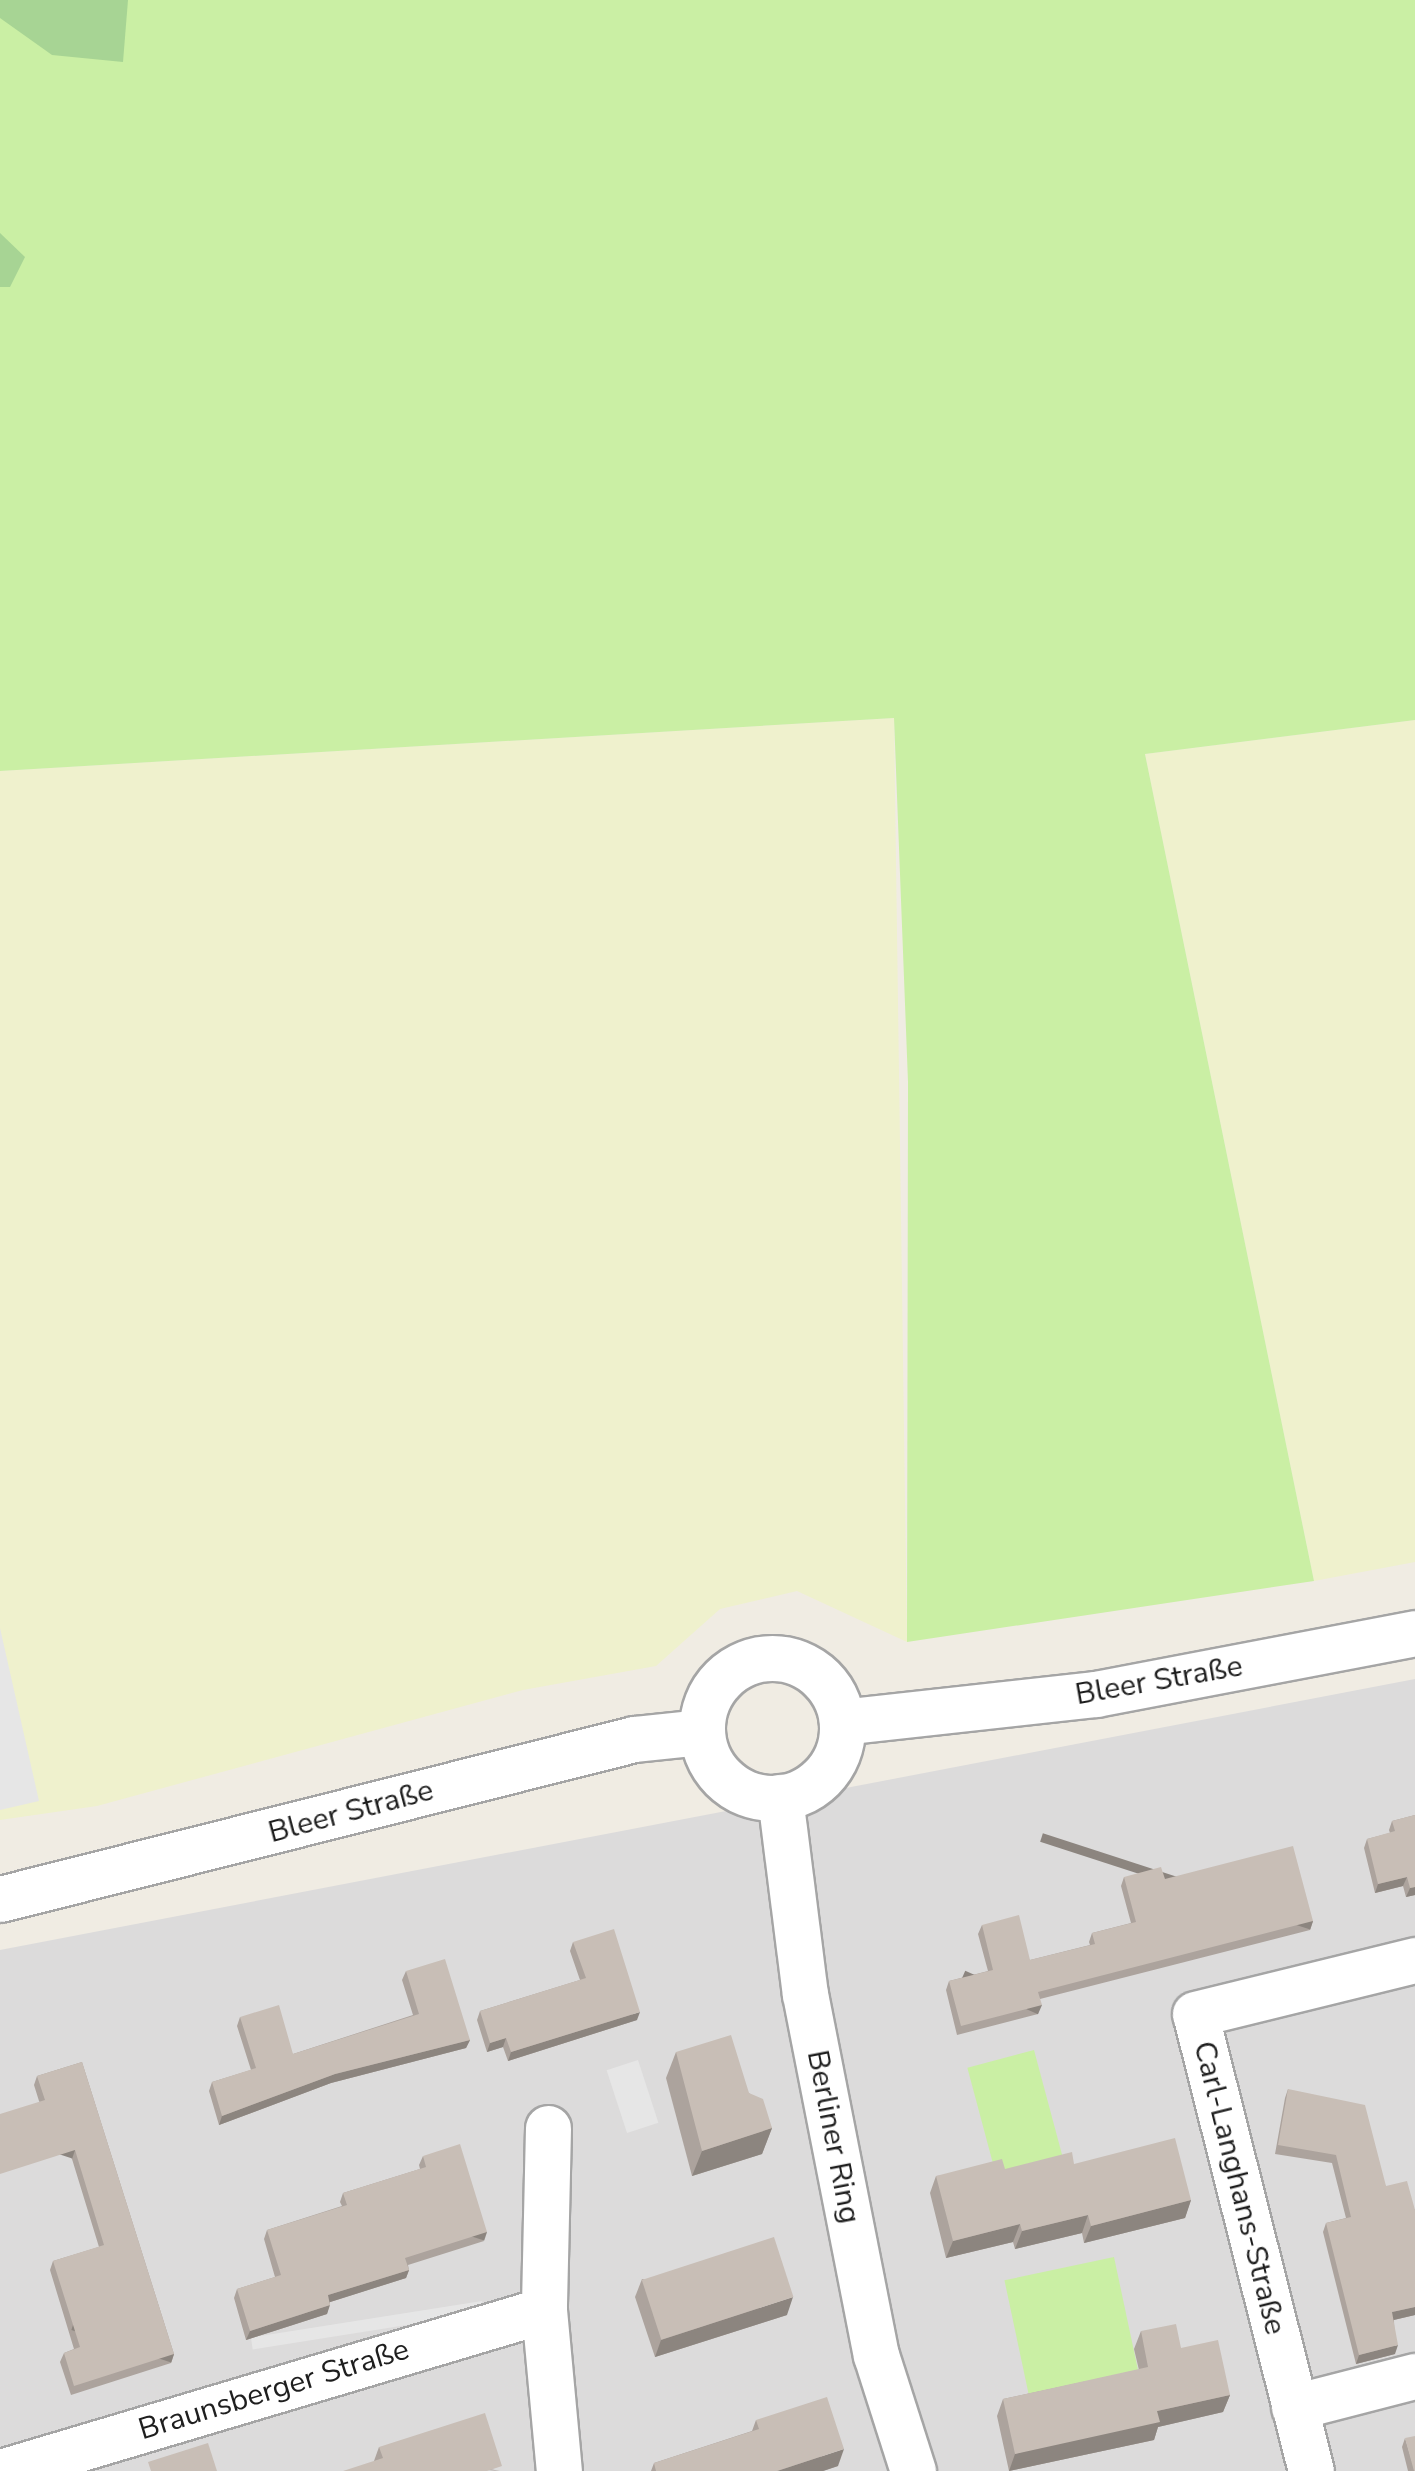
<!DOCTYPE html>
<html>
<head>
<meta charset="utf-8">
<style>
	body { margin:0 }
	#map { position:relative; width:1415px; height:2471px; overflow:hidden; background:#f0ece3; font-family:"Nunito Sans",sans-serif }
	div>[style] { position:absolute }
	.residential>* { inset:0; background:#dcdbdb }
	.farmland>* { inset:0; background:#eff1cd }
	.grass>* { inset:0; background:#caefa4; transform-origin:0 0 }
	.forest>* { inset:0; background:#a7d494 }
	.parking>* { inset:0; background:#e6e6e6; transform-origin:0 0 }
	.roads { filter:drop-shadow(2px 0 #a5a5a5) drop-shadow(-2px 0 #a5a5a5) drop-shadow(0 2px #a5a5a5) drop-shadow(0 -2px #a5a5a5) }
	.minor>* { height:45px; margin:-22.5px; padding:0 22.5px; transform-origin:22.5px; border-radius:22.5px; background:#fff }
	.minor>.ring { margin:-22.5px; padding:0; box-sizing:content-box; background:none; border:45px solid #fff; border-radius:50% }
	.wall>* { inset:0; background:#aca39d }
	.shaded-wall>* { inset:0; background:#8c857f; transform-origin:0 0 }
	.building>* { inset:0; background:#c8beb6; transform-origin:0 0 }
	span { translate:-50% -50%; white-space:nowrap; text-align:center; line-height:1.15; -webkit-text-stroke:10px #fff; paint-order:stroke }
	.street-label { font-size:30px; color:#1e1e1e }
</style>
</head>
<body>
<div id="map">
	<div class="residential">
		<i style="clip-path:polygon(1415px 1679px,1415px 2471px,0 2471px,0 1950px)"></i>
	</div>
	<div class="farmland">
		<i style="clip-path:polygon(894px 718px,907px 1642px,797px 1591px,720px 1609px,656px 1666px,523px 1690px,97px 1806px,0 1820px,0 771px)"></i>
		<i style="clip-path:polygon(1415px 720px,1415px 1562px,1314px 1581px,1145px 754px)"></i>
	</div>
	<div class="grass">
		<i style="clip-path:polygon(0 0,1415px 0,1415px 720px,1145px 754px,1314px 1581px,907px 1642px,908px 1082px,894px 718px,0 771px)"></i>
		<i style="left:1034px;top:2050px;width:124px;height:69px;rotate:75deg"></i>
		<i style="left:1114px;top:2257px;width:131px;height:112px;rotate:78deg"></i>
	</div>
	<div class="forest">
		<i style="clip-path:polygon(0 0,128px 0,123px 62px,52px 55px,0 18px)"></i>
		<i style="clip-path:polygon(0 233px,25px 257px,10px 287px,0 287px)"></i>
	</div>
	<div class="parking">
		<i style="clip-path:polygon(0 1628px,39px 1801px,0 1810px)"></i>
		<i style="left:638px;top:2060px;width:66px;height:33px;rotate:72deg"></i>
		<i style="left:482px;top:2301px;width:12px;height:234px;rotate:81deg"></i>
	</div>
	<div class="roads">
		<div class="minor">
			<i class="ring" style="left:702px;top:1658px;width:95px;height:95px"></i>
			<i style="left:842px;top:1722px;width:256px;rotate:-6.3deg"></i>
			<i style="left:1096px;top:1694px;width:325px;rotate:-10.8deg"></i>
			<i style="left:780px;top:1797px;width:199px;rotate:82.8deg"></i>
			<i style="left:805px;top:1994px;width:368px;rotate:78.9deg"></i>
			<i style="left:876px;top:2355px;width:122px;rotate:72.3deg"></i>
			<i style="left:0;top:1899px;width:654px;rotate:-14.16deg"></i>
			<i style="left:634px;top:1739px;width:68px;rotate:-5.9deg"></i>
			<i style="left:548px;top:2128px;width:182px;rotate:91.3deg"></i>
			<i style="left:544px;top:2310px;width:162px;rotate:84.7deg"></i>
			<i style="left:1294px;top:2407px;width:125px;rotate:-14.4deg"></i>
			<i style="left:4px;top:2471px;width:563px;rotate:-16.6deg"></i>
			<i style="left:1311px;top:2471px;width:471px;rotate:-104.2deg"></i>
			<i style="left:1195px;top:2014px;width:227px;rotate:-13.8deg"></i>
		</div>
	</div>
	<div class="wall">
		<i style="clip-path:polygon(1415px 1815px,1415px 1895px,1406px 1897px,1403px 1886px,1375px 1893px,1364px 1848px,1367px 1839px,1390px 1833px,1389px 1830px,1392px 1821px)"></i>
		<i style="clip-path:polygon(1124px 1877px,1165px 1879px,1313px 1921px,1310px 1930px,1040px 1999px,1038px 2014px,957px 2035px,946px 1990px,949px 1981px,988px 1971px,978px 1934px,982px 1925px,1030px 1960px,1090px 1945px,1089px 1942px,1092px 1933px,1131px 1923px,1121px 1886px)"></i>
		<i style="clip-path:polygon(573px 1942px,637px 2020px,508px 2061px,503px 2047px,487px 2052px,477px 2020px,480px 2011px,580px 1980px,570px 1951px)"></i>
		<i style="clip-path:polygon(406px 1971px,470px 2040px,466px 2048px,331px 2083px,219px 2125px,209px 2091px,212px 2082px,251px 2070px,237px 2026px,240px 2017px,293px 2054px,413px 2015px,402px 1980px)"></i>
		<i style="clip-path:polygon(676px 2052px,749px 2093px,772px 2128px,762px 2154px,692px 2176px,666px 2078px)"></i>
		<i style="clip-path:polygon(82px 2062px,174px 2354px,171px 2363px,71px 2395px,60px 2362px,64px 2353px,74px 2349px,50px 2270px,53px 2261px,99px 2247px,72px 2159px,39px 2101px,34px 2085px,37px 2076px)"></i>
		<i style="clip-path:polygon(1288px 2089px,1386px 2186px,1415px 2210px,1415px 2315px,1394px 2320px,1395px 2354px,1356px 2364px,1323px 2232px,1326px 2223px,1346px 2218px,1332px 2163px,1275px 2154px,1285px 2098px)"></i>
		<i style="clip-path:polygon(423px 2156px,484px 2241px,408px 2265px,409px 2270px,406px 2278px,330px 2302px,327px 2314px,246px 2340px,234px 2298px,237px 2289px,275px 2277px,264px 2239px,267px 2230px,342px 2206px,340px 2202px,343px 2193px,420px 2169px,419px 2165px)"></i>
		<i style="clip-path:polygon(1074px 2164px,1191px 2200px,1185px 2218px,1084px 2243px,1082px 2233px,1015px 2249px,1013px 2242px,946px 2258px,930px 2193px,936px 2176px)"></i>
		<i style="clip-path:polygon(642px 2279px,787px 2315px,655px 2357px,635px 2297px)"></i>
		<i style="clip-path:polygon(1141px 2331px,1181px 2348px,1230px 2395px,1223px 2412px,1158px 2427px,1154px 2440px,1009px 2471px,997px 2416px,1003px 2399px,1139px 2370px,1134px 2349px)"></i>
		<i style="clip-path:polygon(756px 2420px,838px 2466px,823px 2471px,651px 2471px,654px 2463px,752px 2431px)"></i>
		<i style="clip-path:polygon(1405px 2438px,1415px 2471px,1408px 2471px,1402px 2447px)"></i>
		<i style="clip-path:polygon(379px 2447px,500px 2471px,374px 2461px)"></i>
	</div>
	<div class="shaded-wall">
		<i style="clip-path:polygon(1407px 1877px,1403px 1886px,1375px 1893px,1378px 1884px)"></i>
		<i style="clip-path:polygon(1415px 1887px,1415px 1895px,1406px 1897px,1410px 1888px)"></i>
		<i style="left:1313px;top:1921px;width:9px;height:284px;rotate:108deg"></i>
		<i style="left:1042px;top:2005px;width:10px;height:84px;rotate:114deg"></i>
		<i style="clip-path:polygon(640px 2012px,637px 2020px,508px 2061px,511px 2052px)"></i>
		<i style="clip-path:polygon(506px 2038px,503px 2047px,487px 2052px,490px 2043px)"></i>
		<i style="clip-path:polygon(470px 2040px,466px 2048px,331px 2083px,219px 2125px,222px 2116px,335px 2074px)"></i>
		<i style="clip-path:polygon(772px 2128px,762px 2154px,692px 2176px,702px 2151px)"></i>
		<i style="left:75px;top:2150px;width:9px;height:79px;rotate:108deg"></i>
		<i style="clip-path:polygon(1191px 2200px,1185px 2218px,1084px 2243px,1091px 2226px)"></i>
		<i style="clip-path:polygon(1088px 2215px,1082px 2233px,1015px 2249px,1022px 2231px)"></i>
		<i style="clip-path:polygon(1020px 2224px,1013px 2242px,946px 2258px,953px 2241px)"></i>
		<i style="left:487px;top:2232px;width:9px;height:86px;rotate:108deg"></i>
		<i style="clip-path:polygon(409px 2270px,406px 2278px,324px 2304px,328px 2295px)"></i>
		<i style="clip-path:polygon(793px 2297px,787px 2315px,655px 2357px,661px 2340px)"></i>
		<i style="clip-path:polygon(330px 2305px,327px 2314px,246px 2340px,250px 2331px)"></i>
		<i style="clip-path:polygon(1415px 2307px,1415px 2315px,1389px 2321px,1392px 2312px)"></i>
		<i style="clip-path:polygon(1398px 2345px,1395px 2354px,1356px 2364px,1359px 2355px)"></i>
		<i style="left:174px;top:2354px;width:9px;height:105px;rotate:108deg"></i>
		<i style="clip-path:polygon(1230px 2395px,1223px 2412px,1158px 2427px,1154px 2440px,1009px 2471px,1015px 2454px,1157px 2411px)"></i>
		<i style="clip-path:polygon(844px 2449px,838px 2466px,823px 2471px,777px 2471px)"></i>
	</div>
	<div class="building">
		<i style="clip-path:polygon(1415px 1815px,1415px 1887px,1410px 1888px,1407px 1877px,1378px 1884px,1367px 1839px,1395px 1831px,1392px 1821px)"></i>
		<i style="clip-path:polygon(1293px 1846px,1313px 1921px,1038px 1992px,1042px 2005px,961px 2026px,949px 1981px,993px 1970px,982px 1925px,1019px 1915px,1030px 1960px,1095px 1944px,1092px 1933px,1136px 1922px,1124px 1877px,1161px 1867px,1165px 1879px)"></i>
		<i style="clip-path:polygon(614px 1929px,640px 2012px,511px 2052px,506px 2038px,490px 2043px,480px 2011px,586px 1978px,573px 1942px)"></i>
		<i style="clip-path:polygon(445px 1959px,470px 2040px,335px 2074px,222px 2116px,212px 2082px,256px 2068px,240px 2017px,279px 2005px,293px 2054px,419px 2014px,406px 1971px)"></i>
		<i style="clip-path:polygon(731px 2035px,749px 2093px,763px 2099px,772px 2128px,702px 2151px,676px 2052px)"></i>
		<i style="clip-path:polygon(82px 2062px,174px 2354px,74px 2386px,64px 2353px,80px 2347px,53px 2261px,104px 2245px,75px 2150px,0 2174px,0 2114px,45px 2100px,37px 2076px)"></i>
		<i style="clip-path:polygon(1288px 2089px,1365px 2105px,1386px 2186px,1407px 2181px,1415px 2210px,1415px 2307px,1392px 2312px,1398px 2345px,1359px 2355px,1326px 2223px,1351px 2217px,1336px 2155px,1278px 2145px)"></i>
		<i style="clip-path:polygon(1175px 2138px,1191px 2200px,1091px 2226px,1088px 2215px,1022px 2231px,1020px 2224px,953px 2241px,936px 2176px,1002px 2159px,1005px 2169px,1072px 2152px,1074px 2164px)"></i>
		<i style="clip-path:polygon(460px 2144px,487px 2232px,405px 2258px,409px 2270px,328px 2295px,330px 2305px,250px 2331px,237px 2289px,281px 2275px,267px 2230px,347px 2205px,343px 2193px,426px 2167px,423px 2156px)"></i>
		<i style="left:774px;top:2237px;width:63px;height:139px;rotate:72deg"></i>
		<i style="clip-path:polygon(1176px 2324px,1181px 2348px,1218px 2340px,1230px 2395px,1157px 2411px,1160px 2422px,1015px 2454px,1003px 2399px,1148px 2367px,1141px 2331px)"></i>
		<i style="clip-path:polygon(827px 2397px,844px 2449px,777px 2471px,656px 2471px,654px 2463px,759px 2429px,756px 2420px)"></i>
		<i style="clip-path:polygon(485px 2413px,502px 2466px,487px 2471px,343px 2471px,383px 2458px,379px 2447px)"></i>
		<i style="clip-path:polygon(1415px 2436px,1415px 2471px,1414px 2471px,1405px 2438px)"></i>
		<i style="clip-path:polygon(208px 2443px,217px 2471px,151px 2471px,148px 2462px)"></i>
	</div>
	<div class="street-label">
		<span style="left:1159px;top:1681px;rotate:-10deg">Bleer Straße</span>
		<span style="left:351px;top:1812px;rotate:-15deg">Bleer Straße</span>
		<span style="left:833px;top:2137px;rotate:79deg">Berliner Ring</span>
		<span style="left:1239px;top:2188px;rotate:76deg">Carl-Langhans-Straße</span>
		<span style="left:274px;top:2390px;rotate:-17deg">Braunsberger Straße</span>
	</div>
</div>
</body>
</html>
